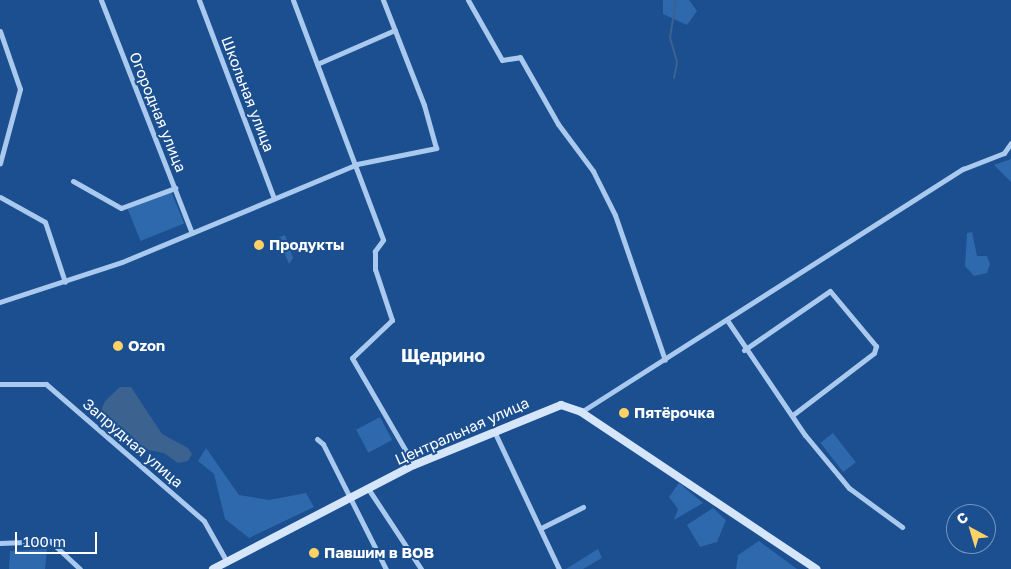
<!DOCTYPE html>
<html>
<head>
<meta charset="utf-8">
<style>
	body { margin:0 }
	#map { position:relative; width:1011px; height:569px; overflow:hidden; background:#1b4f8f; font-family:"Golos Text",sans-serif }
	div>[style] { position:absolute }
	.green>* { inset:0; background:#2e69ad; transform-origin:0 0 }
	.water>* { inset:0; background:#3c6290 }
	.stream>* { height:2px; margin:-1px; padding:0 1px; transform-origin:1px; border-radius:1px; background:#3c6290 }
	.street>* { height:5px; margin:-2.5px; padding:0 2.5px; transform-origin:2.5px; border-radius:2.5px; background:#a9c9ee }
	.secondary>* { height:8px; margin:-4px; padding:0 4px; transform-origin:4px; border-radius:4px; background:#d6e6fa }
	.dots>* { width:14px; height:14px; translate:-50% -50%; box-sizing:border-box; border:2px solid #1b4f8f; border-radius:50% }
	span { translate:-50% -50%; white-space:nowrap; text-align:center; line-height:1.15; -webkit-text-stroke:4px #1b4f8f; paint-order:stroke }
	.street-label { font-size:15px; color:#fff }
	.poi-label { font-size:15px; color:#fff; font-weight:700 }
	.left { translate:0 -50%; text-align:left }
	.quarter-label { font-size:18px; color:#fff; font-weight:700 }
	.north { position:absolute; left:946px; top:504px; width:50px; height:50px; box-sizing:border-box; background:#1b4f8f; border:1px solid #7695bc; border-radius:50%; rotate:321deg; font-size:14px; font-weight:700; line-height:20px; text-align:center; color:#fff }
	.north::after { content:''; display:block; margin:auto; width:18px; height:22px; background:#ffd166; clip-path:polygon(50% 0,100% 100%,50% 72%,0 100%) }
	.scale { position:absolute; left:15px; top:532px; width:82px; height:22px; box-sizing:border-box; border:2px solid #fff; border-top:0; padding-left:6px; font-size:15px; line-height:18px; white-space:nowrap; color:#fff; -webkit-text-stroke:4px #1b4f8f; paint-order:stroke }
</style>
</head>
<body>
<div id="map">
	<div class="green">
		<i style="clip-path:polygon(689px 0,697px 11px,687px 25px,663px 14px,663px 0)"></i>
		<i style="clip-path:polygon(1011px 159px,1011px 182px,994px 165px)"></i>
		<i style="left:171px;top:191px;width:35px;height:47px;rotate:68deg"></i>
		<i style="clip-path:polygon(972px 232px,977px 256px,987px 256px,990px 264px,987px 273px,974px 276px,965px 266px,967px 233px)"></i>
		<i style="clip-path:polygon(285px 235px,293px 258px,289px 264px,278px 238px)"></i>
		<i style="left:380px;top:417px;width:26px;height:27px;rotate:62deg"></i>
		<i style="left:833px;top:433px;width:37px;height:16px;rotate:52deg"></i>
		<i style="clip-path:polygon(206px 448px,239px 495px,269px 500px,306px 493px,314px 507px,249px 538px,225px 519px,214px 474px,198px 461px)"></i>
		<i style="clip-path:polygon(679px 483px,703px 503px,674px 520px,678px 509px,669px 497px)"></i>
		<i style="clip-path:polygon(713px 508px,726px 520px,717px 542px,700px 547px,687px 525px)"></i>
		<i style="clip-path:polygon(759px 541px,789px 563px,797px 569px,736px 569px,738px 555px)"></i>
		<i style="clip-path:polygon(47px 549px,45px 569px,9px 569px,10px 551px)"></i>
		<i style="clip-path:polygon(598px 549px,602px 558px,583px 569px,566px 569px)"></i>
	</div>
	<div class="water">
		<i style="clip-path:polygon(120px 387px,131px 387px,162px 434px,188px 448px,192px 454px,188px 461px,178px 463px,164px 453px,133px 447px,103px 428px,98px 418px,105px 401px)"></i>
	</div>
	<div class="stream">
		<i style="left:674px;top:78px;width:16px;rotate:-79deg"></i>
		<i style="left:677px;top:62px;width:25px;rotate:-106deg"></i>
		<i style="left:670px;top:38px;width:38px;rotate:-81deg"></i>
	</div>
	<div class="street">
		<i style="left:101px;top:0;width:250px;rotate:68.7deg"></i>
		<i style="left:199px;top:0;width:212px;rotate:69.3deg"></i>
		<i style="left:293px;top:0;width:256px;rotate:69.4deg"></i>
		<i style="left:383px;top:240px;width:14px;rotate:126deg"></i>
		<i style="left:375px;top:251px;width:18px;rotate:90deg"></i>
		<i style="left:375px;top:269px;width:54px;rotate:71.6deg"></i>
		<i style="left:392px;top:320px;width:55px;rotate:136.5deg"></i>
		<i style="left:352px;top:358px;width:124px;rotate:59.9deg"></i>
		<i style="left:468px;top:0;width:69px;rotate:60.5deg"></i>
		<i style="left:502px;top:60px;width:18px;rotate:-9deg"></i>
		<i style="left:520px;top:57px;width:77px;rotate:60.4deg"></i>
		<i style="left:558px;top:124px;width:59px;rotate:53.3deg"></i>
		<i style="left:593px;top:171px;width:49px;rotate:63.4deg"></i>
		<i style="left:615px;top:215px;width:153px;rotate:71deg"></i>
		<i style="left:0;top:31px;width:61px;rotate:71deg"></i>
		<i style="left:20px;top:89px;width:77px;rotate:105.1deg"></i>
		<i style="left:317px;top:64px;width:85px;rotate:-23.6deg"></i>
		<i style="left:73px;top:181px;width:55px;rotate:29.4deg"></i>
		<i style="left:121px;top:208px;width:58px;rotate:-20.3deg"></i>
		<i style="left:0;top:197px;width:51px;rotate:29.1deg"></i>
		<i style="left:45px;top:222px;width:63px;rotate:71.6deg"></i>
		<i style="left:0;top:302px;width:128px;rotate:-18.2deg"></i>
		<i style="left:122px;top:262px;width:255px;rotate:-22.6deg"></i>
		<i style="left:357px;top:164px;width:81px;rotate:-11.4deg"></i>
		<i style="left:436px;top:148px;width:45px;rotate:-105.6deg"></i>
		<i style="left:424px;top:105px;width:113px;rotate:-111.3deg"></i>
		<i style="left:727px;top:320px;width:139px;rotate:55.9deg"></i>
		<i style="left:805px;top:435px;width:69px;rotate:50.3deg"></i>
		<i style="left:849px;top:488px;width:66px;rotate:36.3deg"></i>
		<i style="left:744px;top:350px;width:104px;rotate:-34.5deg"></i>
		<i style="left:830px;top:291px;width:72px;rotate:50.1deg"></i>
		<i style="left:876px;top:346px;width:7px;rotate:106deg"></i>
		<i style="left:874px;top:353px;width:101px;rotate:142.7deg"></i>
		<i style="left:0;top:384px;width:46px"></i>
		<i style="left:46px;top:384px;width:209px;rotate:40.9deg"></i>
		<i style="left:204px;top:521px;width:47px;rotate:60.7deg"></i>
		<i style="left:581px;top:412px;width:453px;rotate:-32.5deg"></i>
		<i style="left:963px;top:169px;width:44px;rotate:-21.3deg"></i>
		<i style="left:1004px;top:153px;width:12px;rotate:-55deg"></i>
		<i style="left:494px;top:431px;width:153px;rotate:64.8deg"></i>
		<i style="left:317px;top:439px;width:8px;rotate:40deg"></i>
		<i style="left:323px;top:444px;width:140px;rotate:63.3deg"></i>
		<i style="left:369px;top:490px;width:95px;rotate:56.6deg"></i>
		<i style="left:541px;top:528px;width:47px;rotate:-26.6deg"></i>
		<i style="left:0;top:543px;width:50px;rotate:-2.3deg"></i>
		<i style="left:50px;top:541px;width:41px;rotate:43deg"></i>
	</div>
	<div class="secondary">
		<i style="left:213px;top:569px;width:226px;rotate:-27.4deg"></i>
		<i style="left:414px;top:465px;width:159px;rotate:-22.2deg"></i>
		<i style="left:561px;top:405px;width:21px;rotate:19deg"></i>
		<i style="left:581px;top:412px;width:283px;rotate:33.7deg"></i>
	</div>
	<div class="dots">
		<i style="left:259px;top:245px;background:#ffd166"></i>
		<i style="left:118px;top:346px;background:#ffd166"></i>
		<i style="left:624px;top:413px;background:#ffd166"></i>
		<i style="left:314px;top:553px;background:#ffd166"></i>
	</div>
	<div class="street-label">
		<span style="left:248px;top:94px;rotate:69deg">Школьная улица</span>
		<span style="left:158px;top:112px;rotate:68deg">Огородная улица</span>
		<span style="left:462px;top:431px;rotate:-24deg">Центральная улица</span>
		<span style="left:133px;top:443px;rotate:41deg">Запрудная улица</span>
	</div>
	<div class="poi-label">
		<span class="left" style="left:269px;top:245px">Продукты</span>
		<span class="left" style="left:128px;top:346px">Ozon</span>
		<span class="left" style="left:634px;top:413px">Пятёрочка</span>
		<span class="left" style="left:324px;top:553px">Павшим в ВОВ</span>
	</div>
	<div class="quarter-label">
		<span style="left:443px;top:355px">Щедрино</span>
	</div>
	<div class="north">С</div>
	<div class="scale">100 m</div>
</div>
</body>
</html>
